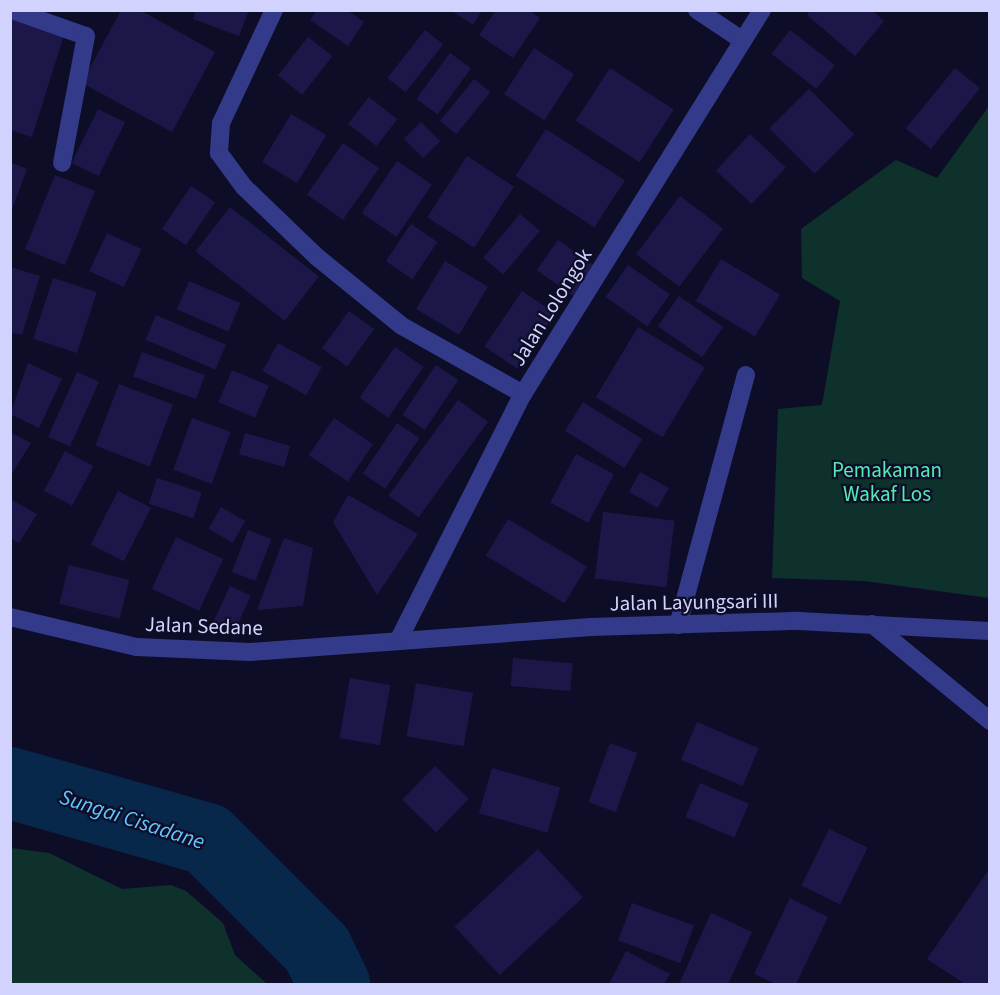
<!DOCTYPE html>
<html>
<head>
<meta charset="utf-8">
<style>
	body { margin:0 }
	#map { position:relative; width:1000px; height:995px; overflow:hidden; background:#0e0d27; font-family:"Source Sans 3",sans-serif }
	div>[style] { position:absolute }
	.green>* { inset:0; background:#0f312c }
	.river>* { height:72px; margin:-36px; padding:0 36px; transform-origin:36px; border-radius:36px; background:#07274b }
	.building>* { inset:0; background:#1c1749; transform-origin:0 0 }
	.minor>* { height:18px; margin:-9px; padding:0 9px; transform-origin:9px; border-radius:9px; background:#333a8a }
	span { translate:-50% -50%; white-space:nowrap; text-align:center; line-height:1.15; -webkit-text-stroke:4.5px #0e0d27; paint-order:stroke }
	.street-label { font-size:21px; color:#d2d2ff }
	.park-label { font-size:21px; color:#53eab4 }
	.water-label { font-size:22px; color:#60c7ff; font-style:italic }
	.frame { position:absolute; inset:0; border:12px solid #d2d2ff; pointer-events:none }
</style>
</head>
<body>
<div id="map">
	<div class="green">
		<i style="clip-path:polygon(989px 106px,989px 598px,864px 581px,772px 578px,778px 409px,822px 405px,840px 301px,802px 278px,801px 229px,896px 160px,937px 178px)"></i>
		<i style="clip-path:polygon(11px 848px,49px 853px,122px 889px,171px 885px,186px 891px,223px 923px,235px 955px,267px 984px,11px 984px)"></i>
	</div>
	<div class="river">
		<i style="left:10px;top:783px;width:205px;rotate:15.9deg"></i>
		<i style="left:207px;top:839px;width:156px;rotate:45deg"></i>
		<i style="left:317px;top:949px;width:39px;rotate:64deg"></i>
	</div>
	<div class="building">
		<i style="clip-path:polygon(121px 10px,140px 10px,215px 52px,172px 132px,82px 83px)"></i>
		<i style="clip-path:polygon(196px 10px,249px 10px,239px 36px,193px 19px)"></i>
		<i style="clip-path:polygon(317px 10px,347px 10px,364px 22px,348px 46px,310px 20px)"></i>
		<i style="clip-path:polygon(450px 10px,482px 10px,473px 25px)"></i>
		<i style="clip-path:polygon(496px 10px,529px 10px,540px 18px,513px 58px,479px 35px)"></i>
		<i style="clip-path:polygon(810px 10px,872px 10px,884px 21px,855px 56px,807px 15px)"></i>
		<i style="clip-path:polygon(10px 18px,64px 35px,32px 137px,10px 130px)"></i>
		<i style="left:425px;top:30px;width:23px;height:61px;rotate:38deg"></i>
		<i style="left:790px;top:30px;width:57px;height:30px;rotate:38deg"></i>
		<i style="left:308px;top:37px;width:31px;height:49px;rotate:38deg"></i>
		<i style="left:534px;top:48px;width:48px;height:55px;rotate:33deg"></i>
		<i style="left:450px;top:53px;width:26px;height:57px;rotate:36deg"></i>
		<i style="left:610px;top:68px;width:76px;height:63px;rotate:33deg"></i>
		<i style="left:955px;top:68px;width:32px;height:78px;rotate:39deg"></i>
		<i style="left:474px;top:79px;width:21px;height:54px;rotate:39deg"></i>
		<i style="left:809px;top:89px;width:64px;height:56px;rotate:45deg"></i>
		<i style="left:369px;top:97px;width:36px;height:34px;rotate:38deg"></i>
		<i style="left:98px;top:109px;width:30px;height:60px;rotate:26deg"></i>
		<i style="left:291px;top:114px;width:41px;height:56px;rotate:31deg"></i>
		<i style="left:421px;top:122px;width:27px;height:24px;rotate:45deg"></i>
		<i style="left:546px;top:129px;width:94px;height:56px;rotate:33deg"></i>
		<i style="left:750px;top:134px;width:49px;height:50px;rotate:43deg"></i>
		<i style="left:343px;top:143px;width:44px;height:63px;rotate:35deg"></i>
		<i style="left:467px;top:156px;width:56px;height:73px;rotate:33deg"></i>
		<i style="left:397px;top:161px;width:42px;height:63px;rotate:34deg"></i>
		<i style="clip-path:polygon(10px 162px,27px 169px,11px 212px,10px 212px)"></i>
		<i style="left:55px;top:175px;width:43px;height:80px;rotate:22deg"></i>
		<i style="left:191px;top:186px;width:29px;height:52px;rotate:34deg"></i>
		<i style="left:680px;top:196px;width:54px;height:73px;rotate:37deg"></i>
		<i style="left:230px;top:207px;width:113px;height:56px;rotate:38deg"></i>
		<i style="left:520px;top:214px;width:26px;height:57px;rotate:40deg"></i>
		<i style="left:411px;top:224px;width:32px;height:45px;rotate:34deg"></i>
		<i style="left:107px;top:233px;width:38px;height:42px;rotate:25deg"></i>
		<i style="left:558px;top:240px;width:50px;height:37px;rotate:35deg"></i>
		<i style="left:721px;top:259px;width:69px;height:49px;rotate:31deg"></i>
		<i style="left:445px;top:261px;width:50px;height:56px;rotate:31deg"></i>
		<i style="left:628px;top:265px;width:51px;height:39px;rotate:35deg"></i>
		<i style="clip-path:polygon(10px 267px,40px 276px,22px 335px,10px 332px)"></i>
		<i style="left:53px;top:278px;width:46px;height:64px;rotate:18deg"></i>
		<i style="left:189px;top:281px;width:56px;height:31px;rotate:23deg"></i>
		<i style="left:522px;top:291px;width:40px;height:67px;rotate:34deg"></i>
		<i style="left:679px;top:296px;width:54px;height:37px;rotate:35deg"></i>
		<i style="left:349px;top:311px;width:31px;height:46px;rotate:36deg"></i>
		<i style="left:156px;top:315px;width:76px;height:27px;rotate:23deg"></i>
		<i style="left:638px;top:327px;width:78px;height:82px;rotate:31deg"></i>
		<i style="left:278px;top:343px;width:50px;height:32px;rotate:29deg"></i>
		<i style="left:395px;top:347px;width:35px;height:62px;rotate:35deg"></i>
		<i style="left:142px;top:352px;width:67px;height:26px;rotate:20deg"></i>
		<i style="clip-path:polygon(28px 363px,62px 379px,39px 428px,10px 414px)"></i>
		<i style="left:436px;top:365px;width:27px;height:60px;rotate:34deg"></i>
		<i style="left:232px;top:370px;width:40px;height:35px;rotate:23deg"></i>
		<i style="left:77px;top:372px;width:24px;height:71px;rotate:24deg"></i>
		<i style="left:119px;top:384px;width:58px;height:66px;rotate:21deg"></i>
		<i style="left:458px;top:400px;width:37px;height:118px;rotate:36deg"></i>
		<i style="left:583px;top:402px;width:70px;height:34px;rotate:32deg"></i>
		<i style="left:192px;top:418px;width:41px;height:55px;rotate:20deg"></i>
		<i style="left:334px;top:418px;width:47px;height:45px;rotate:34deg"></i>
		<i style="left:397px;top:423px;width:27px;height:61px;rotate:34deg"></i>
		<i style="clip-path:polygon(10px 432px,31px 443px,10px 477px)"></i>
		<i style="left:245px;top:433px;width:47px;height:22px;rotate:16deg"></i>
		<i style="left:65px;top:451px;width:32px;height:45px;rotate:28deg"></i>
		<i style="left:576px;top:454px;width:43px;height:55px;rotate:28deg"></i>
		<i style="left:640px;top:472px;width:33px;height:23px;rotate:29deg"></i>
		<i style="left:157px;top:478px;width:47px;height:27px;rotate:18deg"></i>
		<i style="left:118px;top:491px;width:37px;height:60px;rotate:27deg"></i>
		<i style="clip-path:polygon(348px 495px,418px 534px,377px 595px,333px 522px)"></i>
		<i style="clip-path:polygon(10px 499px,37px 514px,19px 543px,10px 538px)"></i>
		<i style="left:221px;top:507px;width:28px;height:25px;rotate:30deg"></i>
		<i style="left:603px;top:512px;width:72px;height:67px;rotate:7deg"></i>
		<i style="left:508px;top:519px;width:92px;height:43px;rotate:31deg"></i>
		<i style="left:248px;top:530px;width:25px;height:45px;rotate:21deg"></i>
		<i style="left:176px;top:537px;width:52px;height:57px;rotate:25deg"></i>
		<i style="clip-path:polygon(284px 538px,313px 548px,303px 606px,257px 610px)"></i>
		<i style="left:69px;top:565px;width:62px;height:40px;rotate:14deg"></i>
		<i style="left:230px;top:586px;width:23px;height:38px;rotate:25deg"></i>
		<i style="left:513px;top:658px;width:60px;height:28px;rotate:5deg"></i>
		<i style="left:350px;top:678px;width:41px;height:61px;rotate:10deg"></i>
		<i style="left:416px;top:683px;width:58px;height:54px;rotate:10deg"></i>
		<i style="left:697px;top:722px;width:67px;height:41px;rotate:23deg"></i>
		<i style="left:610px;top:743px;width:29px;height:63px;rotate:20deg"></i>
		<i style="left:435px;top:766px;width:47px;height:47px;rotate:44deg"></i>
		<i style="left:492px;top:768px;width:71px;height:47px;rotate:16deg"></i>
		<i style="left:700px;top:783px;width:53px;height:37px;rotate:23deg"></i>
		<i style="left:829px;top:829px;width:43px;height:63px;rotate:26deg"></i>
		<i style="left:538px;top:849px;width:66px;height:114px;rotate:47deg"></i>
		<i style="clip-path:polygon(990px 868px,990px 984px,965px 984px,927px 959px)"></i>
		<i style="clip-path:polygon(790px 898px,828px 917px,796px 984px,776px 984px,754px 974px)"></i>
		<i style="left:632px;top:903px;width:66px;height:40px;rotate:20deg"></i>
		<i style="clip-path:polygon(711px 913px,752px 932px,728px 984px,679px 984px)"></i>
		<i style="clip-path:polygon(626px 951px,670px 974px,664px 984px,609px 984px)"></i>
	</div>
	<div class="minor">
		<i style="left:12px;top:10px;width:78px;rotate:19.4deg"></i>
		<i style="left:86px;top:36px;width:129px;rotate:100.7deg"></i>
		<i style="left:274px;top:10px;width:125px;rotate:115.1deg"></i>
		<i style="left:221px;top:123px;width:30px;rotate:94deg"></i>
		<i style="left:219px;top:153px;width:42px;rotate:53.7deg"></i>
		<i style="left:244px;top:187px;width:101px;rotate:43.8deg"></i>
		<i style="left:317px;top:257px;width:109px;rotate:39.1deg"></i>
		<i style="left:402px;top:326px;width:139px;rotate:29.3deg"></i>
		<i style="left:697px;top:10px;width:54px;rotate:33.7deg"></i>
		<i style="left:10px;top:617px;width:130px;rotate:13.3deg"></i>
		<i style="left:137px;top:647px;width:113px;rotate:2.5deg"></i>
		<i style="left:250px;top:652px;width:342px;rotate:-4.2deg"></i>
		<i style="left:591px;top:627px;width:207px;rotate:-1.7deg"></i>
		<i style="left:798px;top:621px;width:192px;rotate:3deg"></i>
		<i style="left:872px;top:624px;width:153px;rotate:39.4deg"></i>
		<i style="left:678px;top:625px;width:259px;rotate:-74.8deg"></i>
		<i style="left:399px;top:639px;width:275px;rotate:-63.2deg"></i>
		<i style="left:523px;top:394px;width:452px;rotate:-58.1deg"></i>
	</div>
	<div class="street-label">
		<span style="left:551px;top:307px;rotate:-58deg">Jalan Lolongok</span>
		<span style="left:694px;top:602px;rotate:-1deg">Jalan Layungsari III</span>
		<span style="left:204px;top:626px;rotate:2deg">Jalan Sedane</span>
	</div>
	<div class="park-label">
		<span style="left:887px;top:482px">Pemakaman<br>Wakaf Los</span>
	</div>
	<div class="water-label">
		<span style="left:132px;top:820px;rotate:18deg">Sungai Cisadane</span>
	</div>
	<div class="frame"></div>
</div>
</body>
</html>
